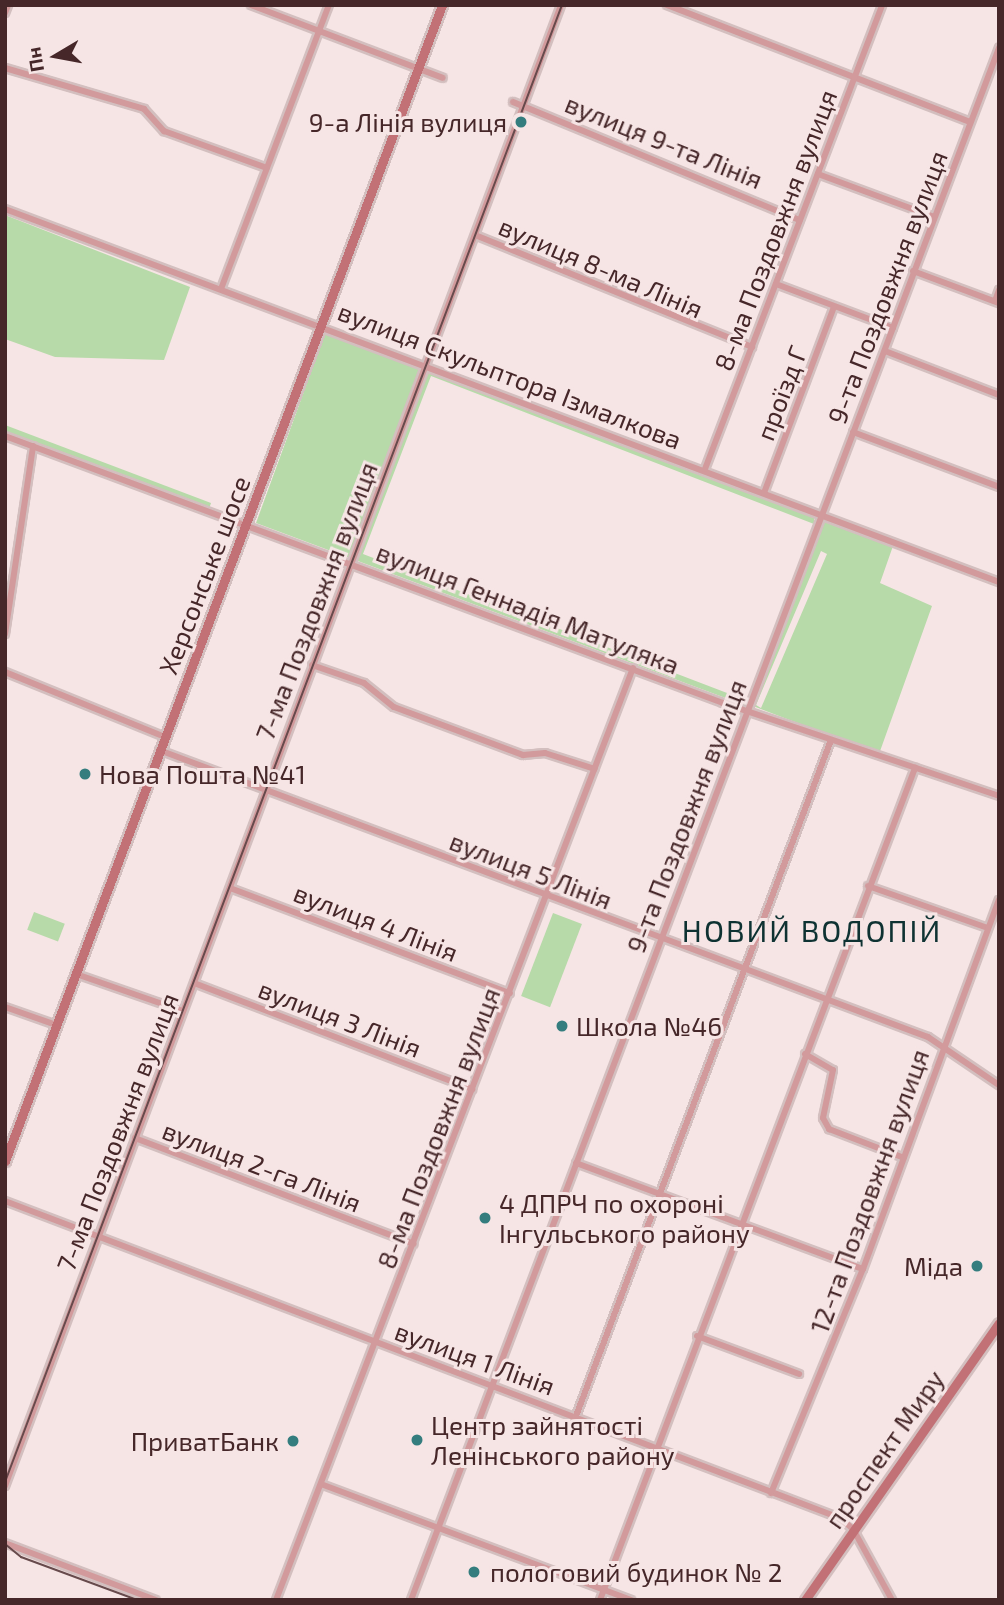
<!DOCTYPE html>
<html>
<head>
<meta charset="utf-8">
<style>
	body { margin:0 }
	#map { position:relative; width:1004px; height:1605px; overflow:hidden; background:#f6e5e5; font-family:"Exo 2",sans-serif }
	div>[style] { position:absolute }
	.green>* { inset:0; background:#b7daa9; transform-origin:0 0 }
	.roads { filter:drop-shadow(2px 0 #d3bfbf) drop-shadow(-2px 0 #d3bfbf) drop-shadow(0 2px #d3bfbf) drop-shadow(0 -2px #d3bfbf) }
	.minor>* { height:6px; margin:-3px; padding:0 3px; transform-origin:3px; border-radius:3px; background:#d29a9c }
	.secondary>* { height:9px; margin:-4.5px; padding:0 4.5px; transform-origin:4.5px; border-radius:4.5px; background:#c27176 }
	.tram>* { height:2px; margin:-1px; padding:0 1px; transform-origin:1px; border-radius:1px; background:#674a4c }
	.dots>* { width:19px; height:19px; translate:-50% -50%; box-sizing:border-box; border:4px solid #f6e5e5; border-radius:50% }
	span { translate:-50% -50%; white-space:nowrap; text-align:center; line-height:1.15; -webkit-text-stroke:6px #f6e5e5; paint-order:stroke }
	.poi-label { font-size:26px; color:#462729 }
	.right { translate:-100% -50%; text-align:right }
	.left { translate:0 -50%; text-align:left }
	.street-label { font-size:26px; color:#462729 }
	.quarter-label { font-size:30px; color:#0e3232; letter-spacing:2px }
	.frame { position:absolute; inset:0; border:7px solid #462729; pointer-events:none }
	.north { position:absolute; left:21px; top:21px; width:70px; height:70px; -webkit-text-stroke:5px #f6e5e5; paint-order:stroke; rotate:260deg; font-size:19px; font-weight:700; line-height:28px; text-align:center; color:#462729 }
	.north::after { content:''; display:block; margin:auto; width:24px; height:32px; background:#462729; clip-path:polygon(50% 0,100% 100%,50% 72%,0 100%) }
</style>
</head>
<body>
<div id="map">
	<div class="green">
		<i style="clip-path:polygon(5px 215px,190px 287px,164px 360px,55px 357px,5px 339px)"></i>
		<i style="clip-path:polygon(326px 331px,814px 515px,814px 524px,431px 376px,363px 554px,748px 701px,747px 706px,256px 523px)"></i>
		<i style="clip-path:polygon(5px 425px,211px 503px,209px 509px,5px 433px)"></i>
		<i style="clip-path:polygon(evenodd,824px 521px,893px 546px,880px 583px,932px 606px,879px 754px,753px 706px,824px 521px,821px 551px,827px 554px,761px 708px,756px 705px,821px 551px)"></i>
		<i style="left:34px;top:912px;width:33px;height:19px;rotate:21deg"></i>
		<i style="left:553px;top:913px;width:31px;height:89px;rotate:21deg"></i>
	</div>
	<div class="roads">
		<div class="minor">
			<i style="left:251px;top:5px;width:205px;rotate:20.8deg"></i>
			<i style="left:667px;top:5px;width:325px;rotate:21.1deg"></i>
			<i style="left:5px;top:13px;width:9px;rotate:-69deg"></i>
			<i style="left:5px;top:68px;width:145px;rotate:16.4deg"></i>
			<i style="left:144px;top:109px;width:30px;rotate:48deg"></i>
			<i style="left:164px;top:131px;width:109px;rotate:19.8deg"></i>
			<i style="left:513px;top:102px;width:310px;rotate:22.4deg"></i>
			<i style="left:818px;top:174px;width:124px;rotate:20.3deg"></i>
			<i style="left:5px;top:209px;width:1062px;rotate:20.57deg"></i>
			<i style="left:475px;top:235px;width:299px;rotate:22deg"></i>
			<i style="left:913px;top:271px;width:92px;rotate:20.4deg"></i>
			<i style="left:776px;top:284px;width:125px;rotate:20.6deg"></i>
			<i style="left:221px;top:289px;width:304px;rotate:-69.2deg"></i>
			<i style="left:995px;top:301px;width:12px;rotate:-70deg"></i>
			<i style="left:885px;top:351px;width:122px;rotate:21.1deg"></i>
			<i style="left:853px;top:432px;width:156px;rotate:20.6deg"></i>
			<i style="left:5px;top:436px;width:766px;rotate:20.4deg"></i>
			<i style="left:723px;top:703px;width:291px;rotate:18.6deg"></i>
			<i style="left:705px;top:469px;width:497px;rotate:-69.1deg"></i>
			<i style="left:764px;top:493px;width:199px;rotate:-69.4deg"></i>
			<i style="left:5px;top:634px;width:190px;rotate:-81.5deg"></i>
			<i style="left:312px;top:665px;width:55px;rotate:19.1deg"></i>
			<i style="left:364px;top:683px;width:38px;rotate:39deg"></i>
			<i style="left:394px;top:707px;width:138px;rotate:20.4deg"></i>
			<i style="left:523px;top:755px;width:22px;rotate:-5deg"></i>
			<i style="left:545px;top:753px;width:52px;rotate:17.7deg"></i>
			<i style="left:5px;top:672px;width:173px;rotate:22.1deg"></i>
			<i style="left:159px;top:750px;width:821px;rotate:20.47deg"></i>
			<i style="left:928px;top:1037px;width:86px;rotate:34.1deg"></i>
			<i style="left:868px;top:886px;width:127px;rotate:19.3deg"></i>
			<i style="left:230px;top:888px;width:299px;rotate:20.6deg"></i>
			<i style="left:76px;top:974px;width:113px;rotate:19.1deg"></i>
			<i style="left:194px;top:983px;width:298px;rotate:20.9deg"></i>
			<i style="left:5px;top:1007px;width:54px;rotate:19.4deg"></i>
			<i style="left:805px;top:1054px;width:32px;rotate:30deg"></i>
			<i style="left:833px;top:1070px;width:49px;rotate:101.8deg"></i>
			<i style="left:823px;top:1118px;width:13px;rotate:61deg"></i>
			<i style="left:829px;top:1129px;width:80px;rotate:21.1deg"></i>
			<i style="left:135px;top:1138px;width:298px;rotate:20.8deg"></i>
			<i style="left:576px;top:1163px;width:306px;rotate:20.3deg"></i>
			<i style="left:5px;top:1201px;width:893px;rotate:20.79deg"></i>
			<i style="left:840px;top:1518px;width:17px;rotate:40deg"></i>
			<i style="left:853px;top:1529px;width:81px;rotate:61.2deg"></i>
			<i style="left:697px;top:1336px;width:109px;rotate:20.4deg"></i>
			<i style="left:576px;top:1416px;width:722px;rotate:-69.33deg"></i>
			<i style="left:321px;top:1484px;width:331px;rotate:20.5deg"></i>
			<i style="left:5px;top:1486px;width:1582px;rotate:-69.42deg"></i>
			<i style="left:771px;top:1493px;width:242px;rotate:-67.7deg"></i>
			<i style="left:863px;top:1269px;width:393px;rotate:-69.8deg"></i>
			<i style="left:5px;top:1543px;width:161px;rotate:20.7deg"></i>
			<i style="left:276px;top:1600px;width:998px;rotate:-69.04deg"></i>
			<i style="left:411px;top:1600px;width:1660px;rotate:-69.25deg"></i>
			<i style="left:600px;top:1600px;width:890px;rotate:-69.26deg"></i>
		</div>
		<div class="secondary">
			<i style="left:5px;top:1161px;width:1236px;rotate:-69.29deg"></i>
			<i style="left:805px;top:1600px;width:338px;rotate:-55deg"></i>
		</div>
	</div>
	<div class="tram">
		<i style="left:5px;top:1482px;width:1579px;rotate:-69.34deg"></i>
		<i style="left:5px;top:1544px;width:21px;rotate:39deg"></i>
		<i style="left:21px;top:1557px;width:124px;rotate:20.3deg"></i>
	</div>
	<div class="dots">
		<i style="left:521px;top:122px;background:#347d7e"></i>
		<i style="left:85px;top:774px;background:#347d7e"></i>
		<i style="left:562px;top:1026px;background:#347d7e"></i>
		<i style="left:485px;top:1218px;background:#347d7e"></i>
		<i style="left:977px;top:1266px;background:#347d7e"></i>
		<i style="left:417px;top:1440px;background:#347d7e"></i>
		<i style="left:293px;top:1441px;background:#347d7e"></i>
		<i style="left:474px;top:1572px;background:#347d7e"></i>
	</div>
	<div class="poi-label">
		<span class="right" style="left:507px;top:122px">9-а Лінія вулиця</span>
		<span class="left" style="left:99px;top:774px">Нова Пошта №41</span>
		<span class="left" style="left:576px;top:1026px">Школа №46</span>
		<span class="left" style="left:499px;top:1218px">4 ДПРЧ по охороні<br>Інгульського району</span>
		<span class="right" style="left:963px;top:1266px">Міда</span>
		<span class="left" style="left:431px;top:1440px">Центр зайнятості<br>Ленінського району</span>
		<span class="right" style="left:279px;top:1441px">ПриватБанк</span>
		<span class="left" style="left:490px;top:1572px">пологовий будинок № 2</span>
	</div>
	<div class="street-label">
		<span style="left:664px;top:141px;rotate:22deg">вулиця 9-та Лінія</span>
		<span style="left:775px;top:230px;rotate:-69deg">8-ма Поздовжня вулиця</span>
		<span style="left:601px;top:267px;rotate:23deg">вулиця 8-ма Лінія</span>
		<span style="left:887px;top:287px;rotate:-69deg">9-та Поздовжня вулиця</span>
		<span style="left:510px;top:375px;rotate:21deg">вулиця Скульптора Ізмалкова</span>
		<span style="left:781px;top:393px;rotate:-69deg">проїзд Г</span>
		<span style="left:204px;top:575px;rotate:-69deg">Херсонське шосе</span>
		<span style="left:316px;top:601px;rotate:-69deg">7-ма Поздовжня вулиця</span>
		<span style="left:528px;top:608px;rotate:21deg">вулиця Геннадія Матуляка</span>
		<span style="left:686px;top:816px;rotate:-69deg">9-та Поздовжня вулиця</span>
		<span style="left:531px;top:870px;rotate:21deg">вулиця 5 Лінія</span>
		<span style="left:376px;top:922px;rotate:21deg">вулиця 4 Лінія</span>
		<span style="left:340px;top:1018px;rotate:21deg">вулиця 3 Лінія</span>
		<span style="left:438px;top:1128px;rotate:-69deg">8-ма Поздовжня вулиця</span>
		<span style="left:117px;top:1132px;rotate:-69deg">7-ма Поздовжня вулиця</span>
		<span style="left:262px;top:1166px;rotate:21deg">вулиця 2-га Лінія</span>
		<span style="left:869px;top:1191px;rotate:-70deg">12-та Поздовжня вулиця</span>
		<span style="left:475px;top:1358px;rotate:20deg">вулиця 1 Лінія</span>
		<span style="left:884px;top:1449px;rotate:-55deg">проспект Миру</span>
	</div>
	<div class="quarter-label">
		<span style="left:812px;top:930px">НОВИЙ ВОДОПІЙ</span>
	</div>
	<div class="frame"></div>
	<div class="north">Пн</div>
</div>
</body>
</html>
